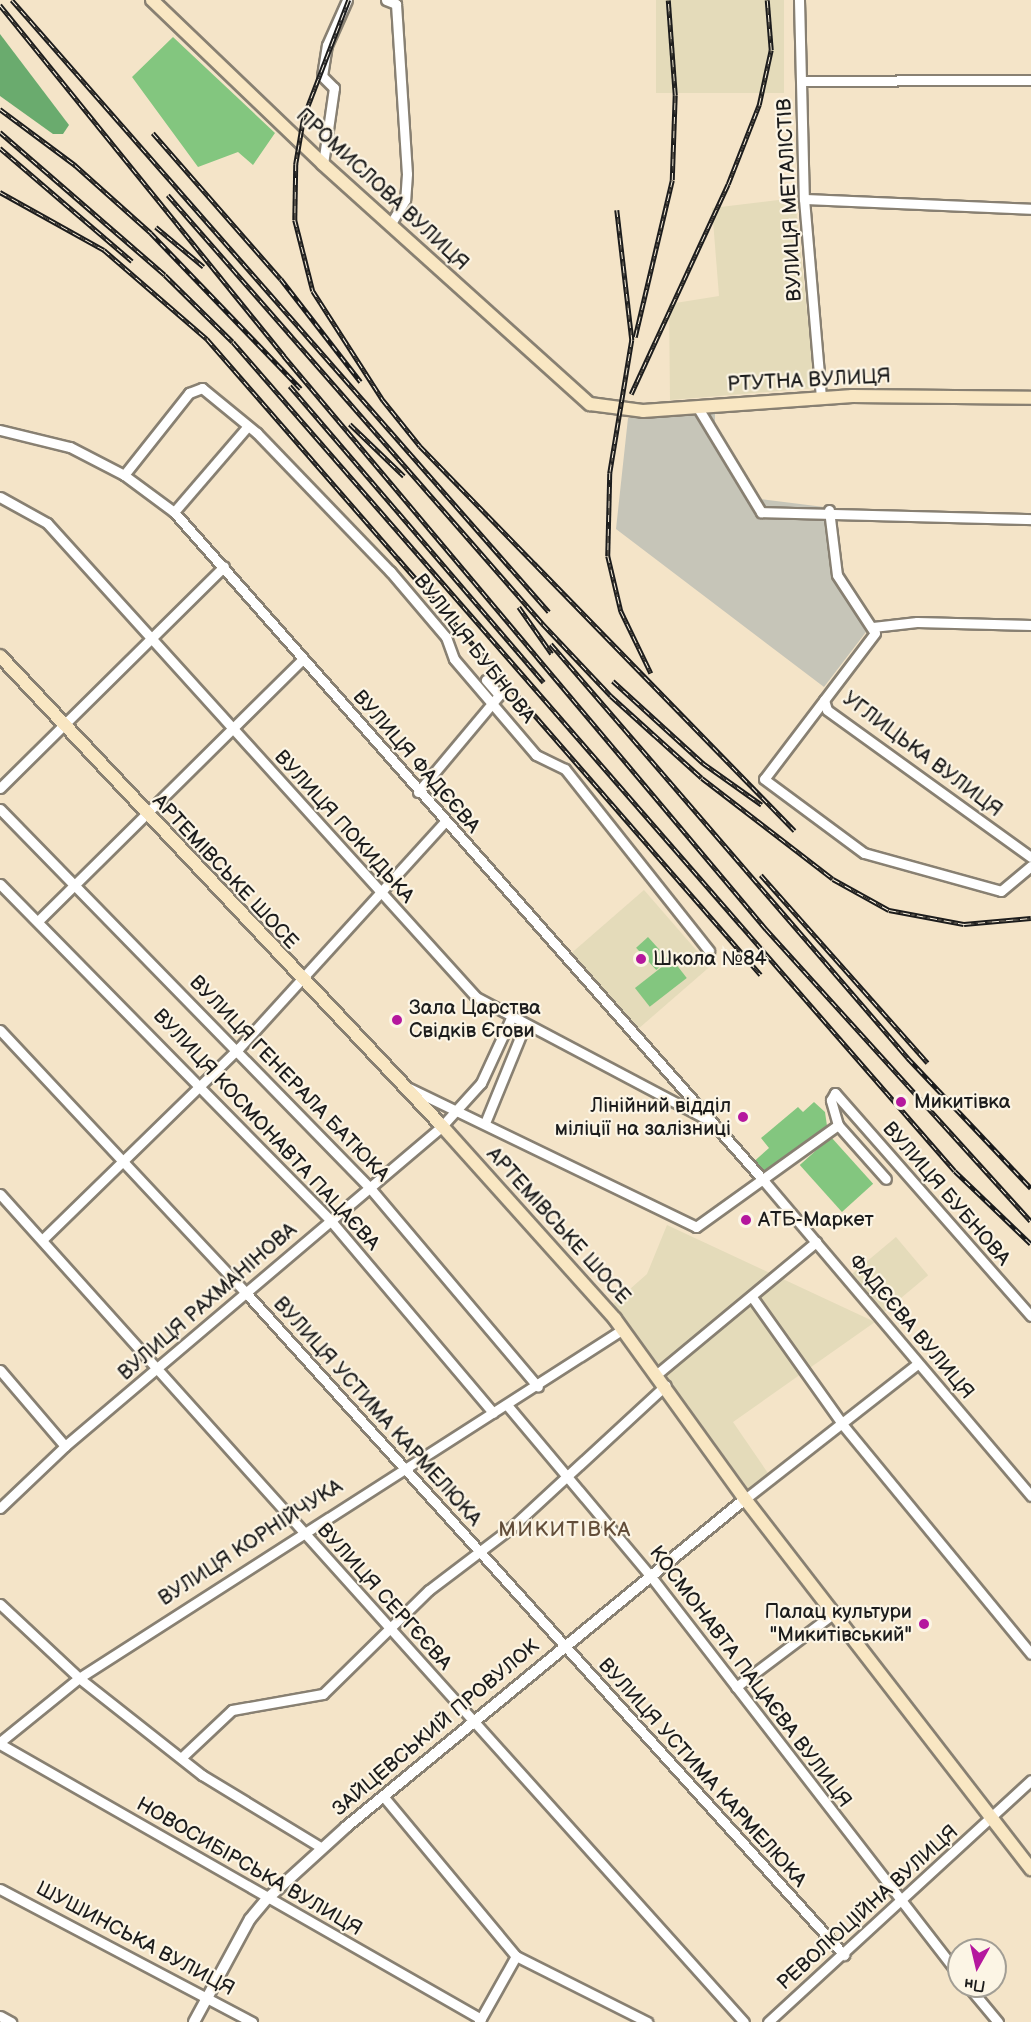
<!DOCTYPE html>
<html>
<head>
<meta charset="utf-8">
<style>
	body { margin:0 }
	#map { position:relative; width:1031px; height:2022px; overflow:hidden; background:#f4e4c8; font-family:"Balsamiq Sans",sans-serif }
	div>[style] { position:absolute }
	.built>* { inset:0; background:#e4dbba; transform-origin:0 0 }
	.industrial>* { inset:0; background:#c6c5b8 }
	.green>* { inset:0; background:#83c67f; transform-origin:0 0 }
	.forest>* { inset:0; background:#6aab6e }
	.roads { filter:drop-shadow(2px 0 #888072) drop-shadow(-2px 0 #888072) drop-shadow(0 2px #888072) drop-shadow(0 -2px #888072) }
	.minor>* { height:9px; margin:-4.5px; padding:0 4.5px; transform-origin:4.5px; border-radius:4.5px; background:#fff }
	.tertiary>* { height:10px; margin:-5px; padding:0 5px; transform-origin:5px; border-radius:5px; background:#fff }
	.secondary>* { height:12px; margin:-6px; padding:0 6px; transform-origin:6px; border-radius:6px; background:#f9e7c3 }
	.rail>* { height:4.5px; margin-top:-2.25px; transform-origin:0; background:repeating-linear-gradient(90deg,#fcf5e5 0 7px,#1c1c1c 0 14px); box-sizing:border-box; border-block:2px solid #1c1c1c }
	.dots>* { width:16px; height:16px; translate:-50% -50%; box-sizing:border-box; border:3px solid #fcf5e5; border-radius:50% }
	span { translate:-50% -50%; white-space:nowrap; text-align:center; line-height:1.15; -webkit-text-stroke:4.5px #fcf5e5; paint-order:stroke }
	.street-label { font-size:20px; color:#1c1c1c }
	.poi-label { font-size:20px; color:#1c1c1c }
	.left { translate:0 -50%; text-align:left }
	.right { translate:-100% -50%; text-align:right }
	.neighbourhood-label { font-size:21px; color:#634e3a; letter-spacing:1.5px }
	.north { position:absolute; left:947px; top:1938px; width:60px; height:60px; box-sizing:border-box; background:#fcf5e5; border:2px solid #a29e95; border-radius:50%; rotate:188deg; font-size:16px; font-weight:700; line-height:24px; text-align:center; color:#1c1c1c }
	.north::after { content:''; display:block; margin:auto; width:21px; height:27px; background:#b5179e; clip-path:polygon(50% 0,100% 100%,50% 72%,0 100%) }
</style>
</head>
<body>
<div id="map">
	<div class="built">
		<i style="left:656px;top:0;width:128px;height:93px"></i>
		<i style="clip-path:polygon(795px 198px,815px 388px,670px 400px,669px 304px,719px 296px,712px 208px)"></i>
		<i style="left:644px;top:890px;width:101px;height:96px;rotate:49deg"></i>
		<i style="clip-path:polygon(667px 1225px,875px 1322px,733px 1422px,772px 1479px,752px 1494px,613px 1304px,647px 1274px)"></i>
		<i style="left:896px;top:1237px;width:50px;height:58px;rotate:50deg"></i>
	</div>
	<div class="industrial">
		<i style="clip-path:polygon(715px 413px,715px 444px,759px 499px,824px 507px,831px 570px,866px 632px,824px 687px,616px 529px,628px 418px)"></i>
	</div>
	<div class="green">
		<i style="clip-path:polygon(173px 37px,275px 133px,253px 165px,238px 152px,198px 167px,132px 77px)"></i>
		<i style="left:648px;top:937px;width:30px;height:16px;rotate:48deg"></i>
		<i style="left:672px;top:959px;width:24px;height:47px;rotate:52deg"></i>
		<i style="clip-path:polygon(814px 1102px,825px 1112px,828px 1133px,764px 1181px,750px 1165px,769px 1148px,761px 1138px,798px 1107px,803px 1112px)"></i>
		<i style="left:831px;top:1137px;width:63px;height:42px;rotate:48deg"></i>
	</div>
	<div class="forest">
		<i style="clip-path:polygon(0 34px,69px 125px,63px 134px,53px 134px,0 96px)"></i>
	</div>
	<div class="roads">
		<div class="minor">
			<i style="left:386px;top:0;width:11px;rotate:22deg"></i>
			<i style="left:396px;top:4px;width:170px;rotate:86.3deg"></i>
			<i style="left:407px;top:174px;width:26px;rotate:94deg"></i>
			<i style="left:405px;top:200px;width:29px;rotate:121deg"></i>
			<i style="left:799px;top:0;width:199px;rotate:88.6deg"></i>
			<i style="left:804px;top:199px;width:199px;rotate:85.1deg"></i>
			<i style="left:802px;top:81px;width:229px;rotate:-0.3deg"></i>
			<i style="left:323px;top:164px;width:77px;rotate:-81.8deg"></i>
			<i style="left:334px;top:88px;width:17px;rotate:-135deg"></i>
			<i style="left:322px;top:76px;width:31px;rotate:-81deg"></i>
			<i style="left:327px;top:45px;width:49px;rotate:-66deg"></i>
			<i style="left:804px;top:199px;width:227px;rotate:2.5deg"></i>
			<i style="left:698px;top:408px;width:122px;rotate:58.8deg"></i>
			<i style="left:761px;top:512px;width:270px;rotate:1.5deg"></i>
			<i style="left:0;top:430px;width:72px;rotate:13.7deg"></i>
			<i style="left:70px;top:447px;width:61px;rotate:27.4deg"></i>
			<i style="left:124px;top:475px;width:62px;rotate:36.5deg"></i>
			<i style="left:174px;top:512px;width:892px;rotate:48.59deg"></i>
			<i style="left:764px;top:1181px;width:413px;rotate:49.7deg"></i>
			<i style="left:124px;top:475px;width:105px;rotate:-51.6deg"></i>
			<i style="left:189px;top:393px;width:14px;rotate:-21deg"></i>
			<i style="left:202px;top:388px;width:71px;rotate:39.3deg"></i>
			<i style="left:257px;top:433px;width:192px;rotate:46.1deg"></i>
			<i style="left:390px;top:571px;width:87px;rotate:49.7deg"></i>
			<i style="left:446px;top:637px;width:23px;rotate:70deg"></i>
			<i style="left:454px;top:659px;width:126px;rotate:49.5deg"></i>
			<i style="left:536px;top:755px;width:32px;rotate:26deg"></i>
			<i style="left:565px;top:769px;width:232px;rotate:51.6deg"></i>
			<i style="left:0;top:497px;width:54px;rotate:29deg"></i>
			<i style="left:47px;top:523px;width:639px;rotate:47.85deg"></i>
			<i style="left:476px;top:997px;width:259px;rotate:27.9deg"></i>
			<i style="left:829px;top:510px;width:65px;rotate:83deg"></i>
			<i style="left:837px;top:575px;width:69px;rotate:56.8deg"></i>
			<i style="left:875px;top:633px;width:183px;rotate:127.2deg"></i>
			<i style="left:764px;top:779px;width:124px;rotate:36.5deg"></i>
			<i style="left:864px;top:853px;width:142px;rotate:15.5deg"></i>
			<i style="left:1001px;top:891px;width:39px;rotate:-40deg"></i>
			<i style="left:174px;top:512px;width:113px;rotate:-49.3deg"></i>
			<i style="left:873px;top:627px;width:44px;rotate:-6.5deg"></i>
			<i style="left:917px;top:622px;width:114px;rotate:1.5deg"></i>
			<i style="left:824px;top:700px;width:10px;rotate:73deg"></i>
			<i style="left:827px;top:710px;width:251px;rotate:35.8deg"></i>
			<i style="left:0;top:788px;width:315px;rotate:-44.7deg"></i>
			<i style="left:418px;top:792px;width:126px;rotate:-50.1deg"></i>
			<i style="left:499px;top:695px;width:20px;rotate:-131deg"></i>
			<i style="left:0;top:809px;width:530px;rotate:45.69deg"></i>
			<i style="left:370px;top:1188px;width:260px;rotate:49.8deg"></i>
			<i style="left:0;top:884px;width:472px;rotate:45.5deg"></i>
			<i style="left:331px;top:1221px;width:251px;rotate:49.8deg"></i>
			<i style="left:38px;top:921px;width:373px;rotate:-44.7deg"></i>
			<i style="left:0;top:1030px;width:362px;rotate:46.9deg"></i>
			<i style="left:247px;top:1294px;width:891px;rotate:47.91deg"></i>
			<i style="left:409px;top:1088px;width:319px;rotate:25.8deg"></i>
			<i style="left:696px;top:1227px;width:175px;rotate:-35.7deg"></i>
			<i style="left:838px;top:1125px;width:26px;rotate:-106deg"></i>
			<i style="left:831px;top:1100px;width:8px;rotate:-60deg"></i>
			<i style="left:835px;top:1093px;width:297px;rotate:48.7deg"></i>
			<i style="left:485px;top:1123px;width:106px;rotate:-67.8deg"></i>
			<i style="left:838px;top:1125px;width:72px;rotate:48.4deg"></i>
			<i style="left:0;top:1194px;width:1113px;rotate:48.06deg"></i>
			<i style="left:43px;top:1239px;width:274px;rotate:-44.3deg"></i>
			<i style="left:239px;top:1048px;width:304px;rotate:-47.7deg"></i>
			<i style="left:752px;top:1297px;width:157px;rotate:54.6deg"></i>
			<i style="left:843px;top:1425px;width:296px;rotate:50.6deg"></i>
			<i style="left:0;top:1370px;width:100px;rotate:49.5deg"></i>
			<i style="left:657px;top:1374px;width:207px;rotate:-39.7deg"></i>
			<i style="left:507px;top:1405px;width:221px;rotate:50deg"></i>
			<i style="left:649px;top:1574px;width:507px;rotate:52.29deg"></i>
			<i style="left:745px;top:1499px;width:219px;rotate:-38.1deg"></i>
			<i style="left:0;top:1508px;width:90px;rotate:-43.6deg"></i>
			<i style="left:65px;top:1446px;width:494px;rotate:-40.3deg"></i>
			<i style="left:442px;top:1126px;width:58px;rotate:-47.8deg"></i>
			<i style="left:481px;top:1083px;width:72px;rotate:-65.2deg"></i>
			<i style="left:0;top:1604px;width:108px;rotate:43.1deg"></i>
			<i style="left:79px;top:1678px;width:157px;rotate:38.3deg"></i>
			<i style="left:202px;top:1775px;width:140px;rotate:31.3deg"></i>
			<i style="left:736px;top:1687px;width:121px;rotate:-37deg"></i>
			<i style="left:0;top:1742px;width:102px;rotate:-39deg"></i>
			<i style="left:79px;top:1678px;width:646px;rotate:-32.68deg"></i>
			<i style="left:0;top:1744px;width:554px;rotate:29.76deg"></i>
			<i style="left:181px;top:1758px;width:70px;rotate:-43.3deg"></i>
			<i style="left:232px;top:1710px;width:92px;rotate:-10deg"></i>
			<i style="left:323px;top:1694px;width:148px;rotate:-44.5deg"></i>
			<i style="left:429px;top:1590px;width:104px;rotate:-37.2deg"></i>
			<i style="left:512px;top:1527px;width:209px;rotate:-42.7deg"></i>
			<i style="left:383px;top:1796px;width:208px;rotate:50.3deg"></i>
			<i style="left:516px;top:1956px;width:76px;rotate:119.3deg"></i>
			<i style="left:0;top:1889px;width:285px;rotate:27.8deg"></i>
			<i style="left:516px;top:1956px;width:147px;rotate:26.7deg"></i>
			<i style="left:968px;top:1986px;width:47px;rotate:50.2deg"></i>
			<i style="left:0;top:2016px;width:13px;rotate:29deg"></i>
			<i style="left:768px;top:2022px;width:357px;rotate:-42.6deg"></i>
		</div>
		<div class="tertiary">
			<i style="left:194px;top:2022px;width:117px;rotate:-61.5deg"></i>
			<i style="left:250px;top:1919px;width:26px;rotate:-50deg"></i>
			<i style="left:267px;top:1899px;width:107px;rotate:-42.3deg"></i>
			<i style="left:346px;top:1827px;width:517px;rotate:-39.42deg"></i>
		</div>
		<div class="secondary">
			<i style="left:152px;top:0;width:237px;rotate:43.8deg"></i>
			<i style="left:323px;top:164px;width:359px;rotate:42deg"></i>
			<i style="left:590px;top:404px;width:53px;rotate:7.5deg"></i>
			<i style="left:643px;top:411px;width:210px;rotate:-4.1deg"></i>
			<i style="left:852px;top:396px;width:179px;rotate:0.6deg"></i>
			<i style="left:0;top:656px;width:645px;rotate:46.76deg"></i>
			<i style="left:442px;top:1126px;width:259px;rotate:48.1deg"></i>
			<i style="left:615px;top:1319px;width:222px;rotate:54.2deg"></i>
			<i style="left:745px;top:1499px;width:468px;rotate:52.3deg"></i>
		</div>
	</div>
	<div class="rail">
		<i style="left:12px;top:0;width:814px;rotate:48.73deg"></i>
		<i style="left:349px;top:0;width:125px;rotate:111deg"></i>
		<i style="left:304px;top:117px;width:48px;rotate:99.7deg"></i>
		<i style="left:296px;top:164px;width:56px;rotate:91deg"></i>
		<i style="left:295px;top:220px;width:73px;rotate:75.8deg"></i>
		<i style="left:313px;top:291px;width:130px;rotate:57.3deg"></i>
		<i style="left:383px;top:400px;width:59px;rotate:51.2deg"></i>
		<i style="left:420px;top:446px;width:537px;rotate:45.75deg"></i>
		<i style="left:0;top:5px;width:452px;rotate:51deg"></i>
		<i style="left:284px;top:356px;width:749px;rotate:49.93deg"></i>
		<i style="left:766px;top:929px;width:394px;rotate:47.8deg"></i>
		<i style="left:0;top:109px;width:94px;rotate:36.7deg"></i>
		<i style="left:75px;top:165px;width:102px;rotate:41.8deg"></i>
		<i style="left:151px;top:233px;width:216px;rotate:46.1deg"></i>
		<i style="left:0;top:132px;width:218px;rotate:40.9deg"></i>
		<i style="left:165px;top:275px;width:95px;rotate:44.6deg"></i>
		<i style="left:233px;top:342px;width:1099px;rotate:48.95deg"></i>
		<i style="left:955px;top:1171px;width:105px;rotate:43.8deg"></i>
		<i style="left:153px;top:133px;width:194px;rotate:48.8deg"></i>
		<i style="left:281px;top:279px;width:130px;rotate:52.2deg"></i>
		<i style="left:0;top:148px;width:174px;rotate:40.6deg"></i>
		<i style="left:0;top:192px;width:119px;rotate:29.1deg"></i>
		<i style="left:104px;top:250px;width:136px;rotate:40.8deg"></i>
		<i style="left:207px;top:339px;width:843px;rotate:48.94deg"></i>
		<i style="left:168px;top:195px;width:570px;rotate:48.84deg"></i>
		<i style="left:543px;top:624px;width:99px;rotate:46.6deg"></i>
		<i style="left:611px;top:696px;width:122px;rotate:42deg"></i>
		<i style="left:702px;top:778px;width:165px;rotate:37.6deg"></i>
		<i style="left:833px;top:879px;width:64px;rotate:29deg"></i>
		<i style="left:889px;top:910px;width:76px;rotate:10.6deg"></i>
		<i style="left:964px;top:924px;width:67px;rotate:-5.1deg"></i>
		<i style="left:617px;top:210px;width:131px;rotate:83.4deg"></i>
		<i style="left:632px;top:340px;width:135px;rotate:99.4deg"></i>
		<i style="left:610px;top:473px;width:83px;rotate:91.4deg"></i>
		<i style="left:608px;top:556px;width:57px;rotate:76.7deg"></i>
		<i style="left:621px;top:611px;width:69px;rotate:64.2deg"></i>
		<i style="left:156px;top:227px;width:62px;rotate:39.8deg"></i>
		<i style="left:635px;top:337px;width:161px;rotate:-76.7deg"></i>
		<i style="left:672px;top:180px;width:85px;rotate:-88deg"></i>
		<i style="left:675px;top:95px;width:95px;rotate:-94.2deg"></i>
		<i style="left:290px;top:386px;width:390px;rotate:49.4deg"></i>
		<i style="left:631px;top:394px;width:231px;rotate:-65.2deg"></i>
		<i style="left:728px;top:184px;width:85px;rotate:-68.6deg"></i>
		<i style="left:759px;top:105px;width:56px;rotate:-77.7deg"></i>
		<i style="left:771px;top:50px;width:50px;rotate:-94.6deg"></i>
		<i style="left:350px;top:424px;width:75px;rotate:43.9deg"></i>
		<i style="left:519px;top:607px;width:57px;rotate:54.9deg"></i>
		<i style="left:551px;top:644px;width:547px;rotate:49.23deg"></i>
		<i style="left:908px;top:1058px;width:179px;rotate:46.6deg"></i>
		<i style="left:613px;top:681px;width:122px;rotate:42.3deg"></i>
		<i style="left:703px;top:763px;width:72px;rotate:35.4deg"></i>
		<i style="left:761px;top:875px;width:251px;rotate:48.4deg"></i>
	</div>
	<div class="dots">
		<i style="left:641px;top:959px;background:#b5179e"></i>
		<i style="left:397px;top:1020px;background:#b5179e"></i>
		<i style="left:901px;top:1102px;background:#b5179e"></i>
		<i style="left:743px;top:1117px;background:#b5179e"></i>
		<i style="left:746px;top:1220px;background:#b5179e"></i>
		<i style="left:924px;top:1624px;background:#b5179e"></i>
	</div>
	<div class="street-label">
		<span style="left:382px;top:190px;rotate:43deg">ПРОМИСЛОВА ВУЛИЦЯ</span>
		<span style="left:790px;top:200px;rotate:-93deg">ВУЛИЦЯ МЕТАЛІСТІВ</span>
		<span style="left:809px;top:381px;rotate:-3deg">РТУТНА ВУЛИЦЯ</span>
		<span style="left:474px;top:649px;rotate:52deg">ВУЛИЦЯ БУБНОВА</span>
		<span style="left:922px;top:755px;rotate:37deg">УГЛИЦЬКА ВУЛИЦЯ</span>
		<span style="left:416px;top:762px;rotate:49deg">ВУЛИЦЯ ФАДЄЄВА</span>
		<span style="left:344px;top:827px;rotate:48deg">ВУЛИЦЯ ПОКИДЬКА</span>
		<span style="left:225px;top:872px;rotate:47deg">АРТЕМІВСЬКЕ ШОСЕ</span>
		<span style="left:289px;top:1079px;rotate:46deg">ВУЛИЦЯ ГЕНЕРАЛА БАТЮКА</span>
		<span style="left:266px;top:1130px;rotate:47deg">ВУЛИЦЯ КОСМОНАВТА ПАЦАЄВА</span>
		<span style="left:946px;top:1194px;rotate:49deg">ВУЛИЦЯ БУБНОВА</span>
		<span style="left:558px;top:1226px;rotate:48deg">АРТЕМІВСЬКЕ ШОСЕ</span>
		<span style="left:208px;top:1302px;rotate:-41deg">ВУЛИЦЯ РАХМАНІНОВА</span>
		<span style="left:911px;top:1327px;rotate:50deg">ФАДЄЄВА ВУЛИЦЯ</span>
		<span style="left:377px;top:1412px;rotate:48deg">ВУЛИЦЯ УСТИМА КАРМЕЛЮКА</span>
		<span style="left:251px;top:1543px;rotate:-33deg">ВУЛИЦЯ КОРНІЙЧУКА</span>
		<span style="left:384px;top:1597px;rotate:48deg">ВУЛИЦЯ СЕРГЄЄВА</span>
		<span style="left:750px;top:1677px;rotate:53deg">КОСМОНАВТА ПАЦАЄВА ВУЛИЦЯ</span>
		<span style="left:436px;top:1728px;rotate:-40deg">ЗАЙЦЕВСЬКИЙ ПРОВУЛОК</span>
		<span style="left:702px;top:1773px;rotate:48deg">ВУЛИЦЯ УСТИМА КАРМЕЛЮКА</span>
		<span style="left:249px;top:1867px;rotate:30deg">НОВОСИБІРСЬКА ВУЛИЦЯ</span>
		<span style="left:868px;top:1908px;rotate:-42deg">РЕВОЛЮЦІЙНА ВУЛИЦЯ</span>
		<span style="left:135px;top:1939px;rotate:28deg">ШУШИНСЬКА ВУЛИЦЯ</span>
	</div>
	<div class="poi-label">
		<span class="left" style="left:653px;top:959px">Школа №84</span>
		<span class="left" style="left:409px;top:1020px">Зала Царства<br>Свідків Єгови</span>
		<span class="left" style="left:914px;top:1102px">Микитівка</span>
		<span class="right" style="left:731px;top:1118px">Лінійний відділ<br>міліції на залізниці</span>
		<span class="left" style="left:758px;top:1220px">АТБ-Маркет</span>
		<span class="right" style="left:912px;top:1624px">Палац культури<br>"Микитівський"</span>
	</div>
	<div class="neighbourhood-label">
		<span style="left:565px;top:1530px">МИКИТІВКА</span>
	</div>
	<div class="north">Пн</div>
</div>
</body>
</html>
